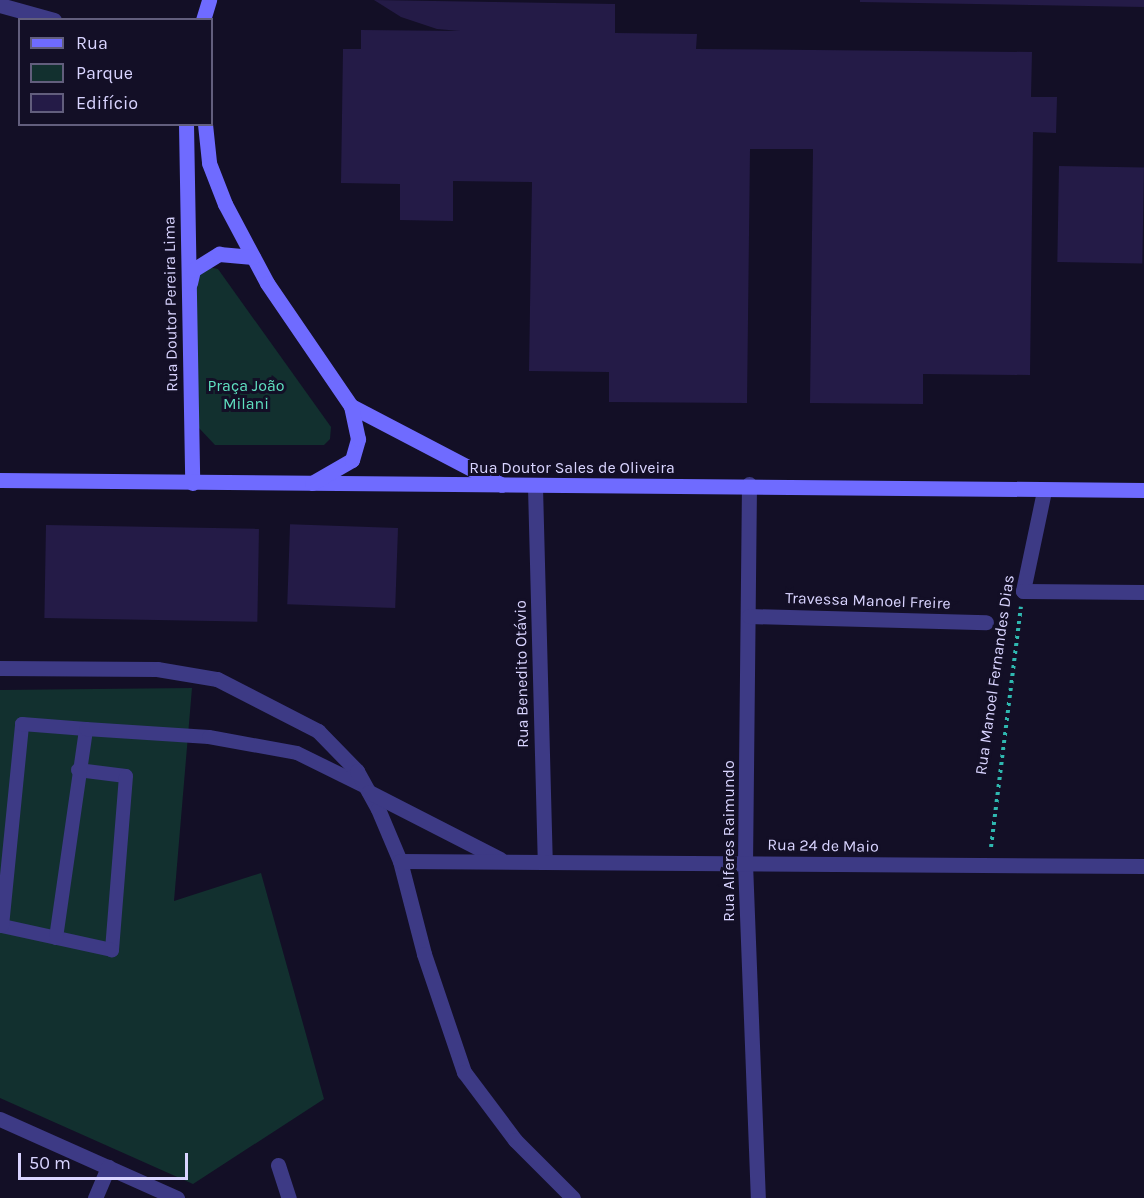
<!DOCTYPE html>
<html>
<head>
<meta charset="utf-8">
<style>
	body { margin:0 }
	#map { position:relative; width:1144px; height:1198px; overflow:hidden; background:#130f26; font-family:Karla,sans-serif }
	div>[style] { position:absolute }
	.green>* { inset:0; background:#12302f }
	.building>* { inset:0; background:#241b47; transform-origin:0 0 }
	.path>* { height:4px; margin-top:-2px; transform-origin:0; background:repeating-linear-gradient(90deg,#2fb8b0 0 3px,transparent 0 7.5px) }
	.lane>* { height:14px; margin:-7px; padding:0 7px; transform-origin:7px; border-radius:7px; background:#3d3a85 }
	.street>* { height:15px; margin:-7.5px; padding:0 7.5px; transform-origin:7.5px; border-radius:7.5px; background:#3d3a85 }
	.secondary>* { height:15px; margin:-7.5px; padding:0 7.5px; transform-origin:7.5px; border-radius:7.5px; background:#6f6bff }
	span { translate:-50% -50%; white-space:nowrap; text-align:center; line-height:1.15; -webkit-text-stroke:6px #130f26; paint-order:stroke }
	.street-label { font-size:16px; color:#d9d4ff }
	.park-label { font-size:16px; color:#5fe0c0 }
	.legend { position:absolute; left:18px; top:18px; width:195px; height:108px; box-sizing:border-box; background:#130f26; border:2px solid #625e7d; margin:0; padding:8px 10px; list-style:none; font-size:18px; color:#d9d4ff }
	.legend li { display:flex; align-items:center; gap:12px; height:30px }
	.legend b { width:30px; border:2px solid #625e7d }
	.scale { position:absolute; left:18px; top:1153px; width:170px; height:27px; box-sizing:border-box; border:3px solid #d9d4ff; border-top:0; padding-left:8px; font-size:18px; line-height:21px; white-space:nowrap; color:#d9d4ff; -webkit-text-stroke:4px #130f26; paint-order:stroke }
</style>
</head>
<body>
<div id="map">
	<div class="green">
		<i style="clip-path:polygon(208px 267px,218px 269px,331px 427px,330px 439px,324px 445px,215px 445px,199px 428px,195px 280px)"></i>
		<i style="clip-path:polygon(192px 688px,174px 901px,261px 873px,324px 1099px,193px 1184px,0 1098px,0 690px)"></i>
	</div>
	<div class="building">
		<i style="clip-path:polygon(374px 0,615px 4px,615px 33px,697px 34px,696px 49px,1032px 52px,1031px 97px,1057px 97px,1056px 133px,1033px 132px,1030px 375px,923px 374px,923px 404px,810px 403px,813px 149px,750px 149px,747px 403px,609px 402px,609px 372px,529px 371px,532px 182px,453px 181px,453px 221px,400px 220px,400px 184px,341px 183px,343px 49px,361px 49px,361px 30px,460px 31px,437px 29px,401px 17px)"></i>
		<i style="clip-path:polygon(860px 0,1144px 0,1144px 7px,860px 2px)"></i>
		<i style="left:1059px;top:166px;width:85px;height:96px;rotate:1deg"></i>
		<i style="left:46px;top:525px;width:213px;height:93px;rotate:1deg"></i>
		<i style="left:398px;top:528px;width:80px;height:108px;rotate:92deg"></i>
	</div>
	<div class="path">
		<i style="left:991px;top:847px;width:242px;rotate:-82.9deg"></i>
	</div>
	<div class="lane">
		<i style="left:78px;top:770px;width:48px;rotate:7.1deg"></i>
		<i style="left:126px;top:776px;width:175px;rotate:94.6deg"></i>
		<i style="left:112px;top:950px;width:113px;rotate:-167.7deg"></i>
		<i style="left:2px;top:926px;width:203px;rotate:-84.3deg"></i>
		<i style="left:22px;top:724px;width:64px;rotate:4.5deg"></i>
		<i style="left:56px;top:938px;width:211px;rotate:-81.8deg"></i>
		<i style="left:86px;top:729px;width:123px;rotate:3.7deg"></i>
		<i style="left:209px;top:737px;width:89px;rotate:10.3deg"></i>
		<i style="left:297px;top:753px;width:75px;rotate:26.2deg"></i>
	</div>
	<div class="street">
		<i style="left:0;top:5px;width:56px;rotate:15.5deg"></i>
		<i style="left:749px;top:484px;width:379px;rotate:90.6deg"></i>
		<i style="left:745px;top:863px;width:335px;rotate:87.8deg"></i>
		<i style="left:535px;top:487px;width:373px;rotate:88.5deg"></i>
		<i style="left:1044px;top:491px;width:102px;rotate:101.9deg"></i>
		<i style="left:1023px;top:591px;width:121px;rotate:0.5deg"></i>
		<i style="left:749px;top:616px;width:237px;rotate:1.5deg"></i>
		<i style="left:0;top:668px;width:157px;rotate:0.4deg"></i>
		<i style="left:157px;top:669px;width:61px;rotate:9.5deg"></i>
		<i style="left:217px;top:679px;width:114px;rotate:27.2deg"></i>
		<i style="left:318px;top:731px;width:56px;rotate:45.7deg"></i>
		<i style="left:357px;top:771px;width:43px;rotate:61.1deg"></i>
		<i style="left:378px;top:809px;width:56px;rotate:67.1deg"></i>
		<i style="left:400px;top:861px;width:96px;rotate:75.5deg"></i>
		<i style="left:424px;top:954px;width:125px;rotate:71.3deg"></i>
		<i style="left:464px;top:1072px;width:85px;rotate:53.1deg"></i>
		<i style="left:515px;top:1140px;width:82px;rotate:45deg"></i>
		<i style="left:369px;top:792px;width:147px;rotate:27.1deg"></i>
		<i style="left:400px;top:861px;width:744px;rotate:0.39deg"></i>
		<i style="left:0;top:1119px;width:194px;rotate:24.1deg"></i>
		<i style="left:278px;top:1165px;width:35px;rotate:72deg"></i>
		<i style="left:95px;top:1198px;width:34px;rotate:-67deg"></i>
	</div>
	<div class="secondary">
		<i style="left:203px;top:20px;width:21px;rotate:-73deg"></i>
		<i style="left:186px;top:124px;width:359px;rotate:89deg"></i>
		<i style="left:205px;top:124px;width:39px;rotate:84deg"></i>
		<i style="left:209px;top:163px;width:44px;rotate:68.7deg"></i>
		<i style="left:225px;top:204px;width:89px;rotate:62deg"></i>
		<i style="left:267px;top:283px;width:149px;rotate:55.7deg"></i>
		<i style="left:351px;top:406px;width:170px;rotate:27.6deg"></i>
		<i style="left:190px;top:283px;width:13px;rotate:-77deg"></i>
		<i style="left:193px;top:270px;width:31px;rotate:-32deg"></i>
		<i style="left:219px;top:254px;width:34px;rotate:5deg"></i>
		<i style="left:0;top:480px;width:1144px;rotate:0.5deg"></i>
		<i style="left:312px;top:483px;width:46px;rotate:-29.9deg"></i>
		<i style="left:352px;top:460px;width:22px;rotate:-74deg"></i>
		<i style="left:358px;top:439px;width:34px;rotate:-102deg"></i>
	</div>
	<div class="street-label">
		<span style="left:171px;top:304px;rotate:-91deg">Rua Doutor Pereira Lima</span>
		<span style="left:572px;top:468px">Rua Doutor Sales de Oliveira</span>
		<span style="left:868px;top:601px;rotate:2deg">Travessa Manoel Freire</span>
		<span style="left:522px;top:674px;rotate:-91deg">Rua Benedito Otávio</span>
		<span style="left:995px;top:675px;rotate:-82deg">Rua Manoel Fernandes Dias</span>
		<span style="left:729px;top:841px;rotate:-90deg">Rua Alferes Raimundo</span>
		<span style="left:823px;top:846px;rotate:1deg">Rua 24 de Maio</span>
	</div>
	<div class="park-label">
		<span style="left:246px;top:395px">Praça João<br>Milani</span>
	</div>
	<ul class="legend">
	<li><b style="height:8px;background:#6f6bff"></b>Rua</li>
	<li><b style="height:16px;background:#12302f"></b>Parque</li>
	<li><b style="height:16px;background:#241b47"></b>Edifício</li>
	</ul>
	<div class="scale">50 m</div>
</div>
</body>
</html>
